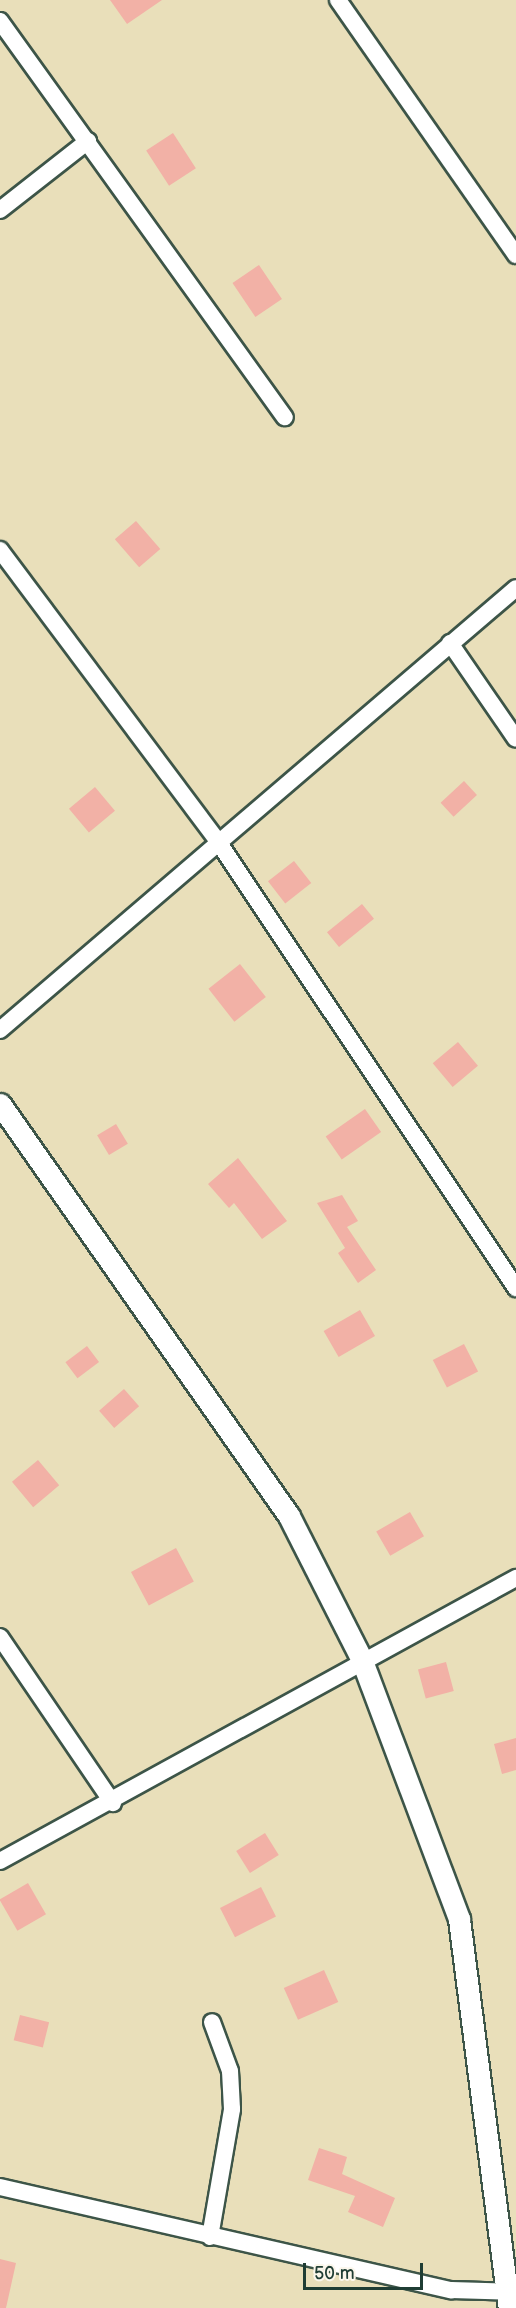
<!DOCTYPE html>
<html>
<head>
<meta charset="utf-8">
<style>
	body { margin:0 }
	#map { position:relative; width:516px; height:2308px; overflow:hidden; background:#e9dfba; font-family:"Balsamiq Sans",sans-serif }
	div>[style] { position:absolute }
	.building>* { inset:0; background:#f2b1a6; transform-origin:0 0 }
	.roads { filter:drop-shadow(2px 0 #3d5548) drop-shadow(-2px 0 #3d5548) drop-shadow(0 2px #3d5548) drop-shadow(0 -2px #3d5548) }
	.minor>* { height:16px; margin:-8px; padding:0 8px; transform-origin:8px; border-radius:8px; background:#fff }
	.tertiary>* { height:21px; margin:-10.5px; padding:0 10.5px; transform-origin:10.5px; border-radius:10.5px; background:#fff }
	span { translate:-50% -50%; white-space:nowrap; text-align:center; line-height:1.15; -webkit-text-stroke:4.5px #fbf7ec; paint-order:stroke }
	.scale { position:absolute; left:303px; top:2263px; width:120px; height:27px; box-sizing:border-box; border:3px solid #1f3d34; border-top:0; padding-left:8px; font-size:18px; line-height:21px; white-space:nowrap; color:#1f3d34; -webkit-text-stroke:4px #fbf7ec; paint-order:stroke }
</style>
</head>
<body>
<div id="map">
	<div class="building">
		<i style="clip-path:polygon(110px 0,162px 0,127px 24px)"></i>
		<i style="left:173px;top:133px;width:42px;height:32px;rotate:57deg"></i>
		<i style="left:259px;top:265px;width:41px;height:32px;rotate:56deg"></i>
		<i style="left:136px;top:521px;width:37px;height:28px;rotate:49deg"></i>
		<i style="left:464px;top:781px;width:19px;height:32px;rotate:47deg"></i>
		<i style="left:95px;top:787px;width:31px;height:34px;rotate:50deg"></i>
		<i style="left:294px;top:861px;width:28px;height:33px;rotate:52deg"></i>
		<i style="left:362px;top:904px;width:19px;height:45px;rotate:51deg"></i>
		<i style="left:240px;top:964px;width:42px;height:40px;rotate:52deg"></i>
		<i style="left:458px;top:1042px;width:31px;height:33px;rotate:50deg"></i>
		<i style="left:365px;top:1109px;width:28px;height:48px;rotate:55deg"></i>
		<i style="left:116px;top:1124px;width:23px;height:22px;rotate:59deg"></i>
		<i style="clip-path:polygon(238px 1158px,287px 1221px,262px 1239px,234px 1203px,229px 1208px,208px 1184px)"></i>
		<i style="clip-path:polygon(342px 1195px,358px 1221px,347px 1227px,376px 1270px,358px 1283px,338px 1253px,345px 1248px,317px 1203px)"></i>
		<i style="left:360px;top:1310px;width:30px;height:42px;rotate:60deg"></i>
		<i style="left:464px;top:1344px;width:31px;height:35px;rotate:63deg"></i>
		<i style="left:87px;top:1346px;width:20px;height:27px;rotate:53deg"></i>
		<i style="left:124px;top:1389px;width:23px;height:33px;rotate:49deg"></i>
		<i style="left:38px;top:1460px;width:33px;height:34px;rotate:50deg"></i>
		<i style="left:410px;top:1512px;width:28px;height:39px;rotate:60deg"></i>
		<i style="left:176px;top:1548px;width:38px;height:51px;rotate:62deg"></i>
		<i style="left:446px;top:1662px;width:30px;height:29px;rotate:75deg"></i>
		<i style="clip-path:polygon(516px 1738px,516px 1770px,502px 1774px,494px 1744px)"></i>
		<i style="left:265px;top:1833px;width:26px;height:34px;rotate:58deg"></i>
		<i style="left:28px;top:1883px;width:36px;height:33px;rotate:60deg"></i>
		<i style="left:261px;top:1887px;width:33px;height:46px;rotate:63deg"></i>
		<i style="left:324px;top:1970px;width:35px;height:44px;rotate:66deg"></i>
		<i style="left:20px;top:2015px;width:30px;height:26px;rotate:14deg"></i>
		<i style="clip-path:polygon(319px 2148px,347px 2157px,342px 2174px,395px 2198px,383px 2227px,348px 2212px,355px 2196px,308px 2180px)"></i>
		<i style="clip-path:polygon(0 2259px,16px 2263px,6px 2308px,0 2308px)"></i>
	</div>
	<div class="roads">
		<div class="minor">
			<i style="left:338px;top:0;width:311px;rotate:55.1deg"></i>
			<i style="left:0;top:21px;width:488px;rotate:54.3deg"></i>
			<i style="left:0;top:210px;width:112px;rotate:-38.1deg"></i>
			<i style="left:0;top:550px;width:362px;rotate:53.2deg"></i>
			<i style="left:217px;top:840px;width:539px;rotate:56.28deg"></i>
			<i style="left:450px;top:643px;width:116px;rotate:55.5deg"></i>
			<i style="left:0;top:1030px;width:679px;rotate:-40.58deg"></i>
			<i style="left:0;top:1637px;width:201px;rotate:55.8deg"></i>
			<i style="left:0;top:1861px;width:589px;rotate:-28.74deg"></i>
			<i style="left:0;top:2187px;width:463px;rotate:12.9deg"></i>
			<i style="left:451px;top:2290px;width:65px;rotate:1.8deg"></i>
			<i style="left:210px;top:2237px;width:130px;rotate:-80.2deg"></i>
			<i style="left:232px;top:2109px;width:38px;rotate:-93deg"></i>
			<i style="left:230px;top:2071px;width:52px;rotate:-110.2deg"></i>
		</div>
		<div class="tertiary">
			<i style="left:0;top:1104px;width:503px;rotate:54.95deg"></i>
			<i style="left:289px;top:1516px;width:159px;rotate:63.1deg"></i>
			<i style="left:361px;top:1658px;width:279px;rotate:69.4deg"></i>
			<i style="left:459px;top:1919px;width:392px;rotate:82.7deg"></i>
		</div>
	</div>
	<div class="scale">50 m</div>
</div>
</body>
</html>
